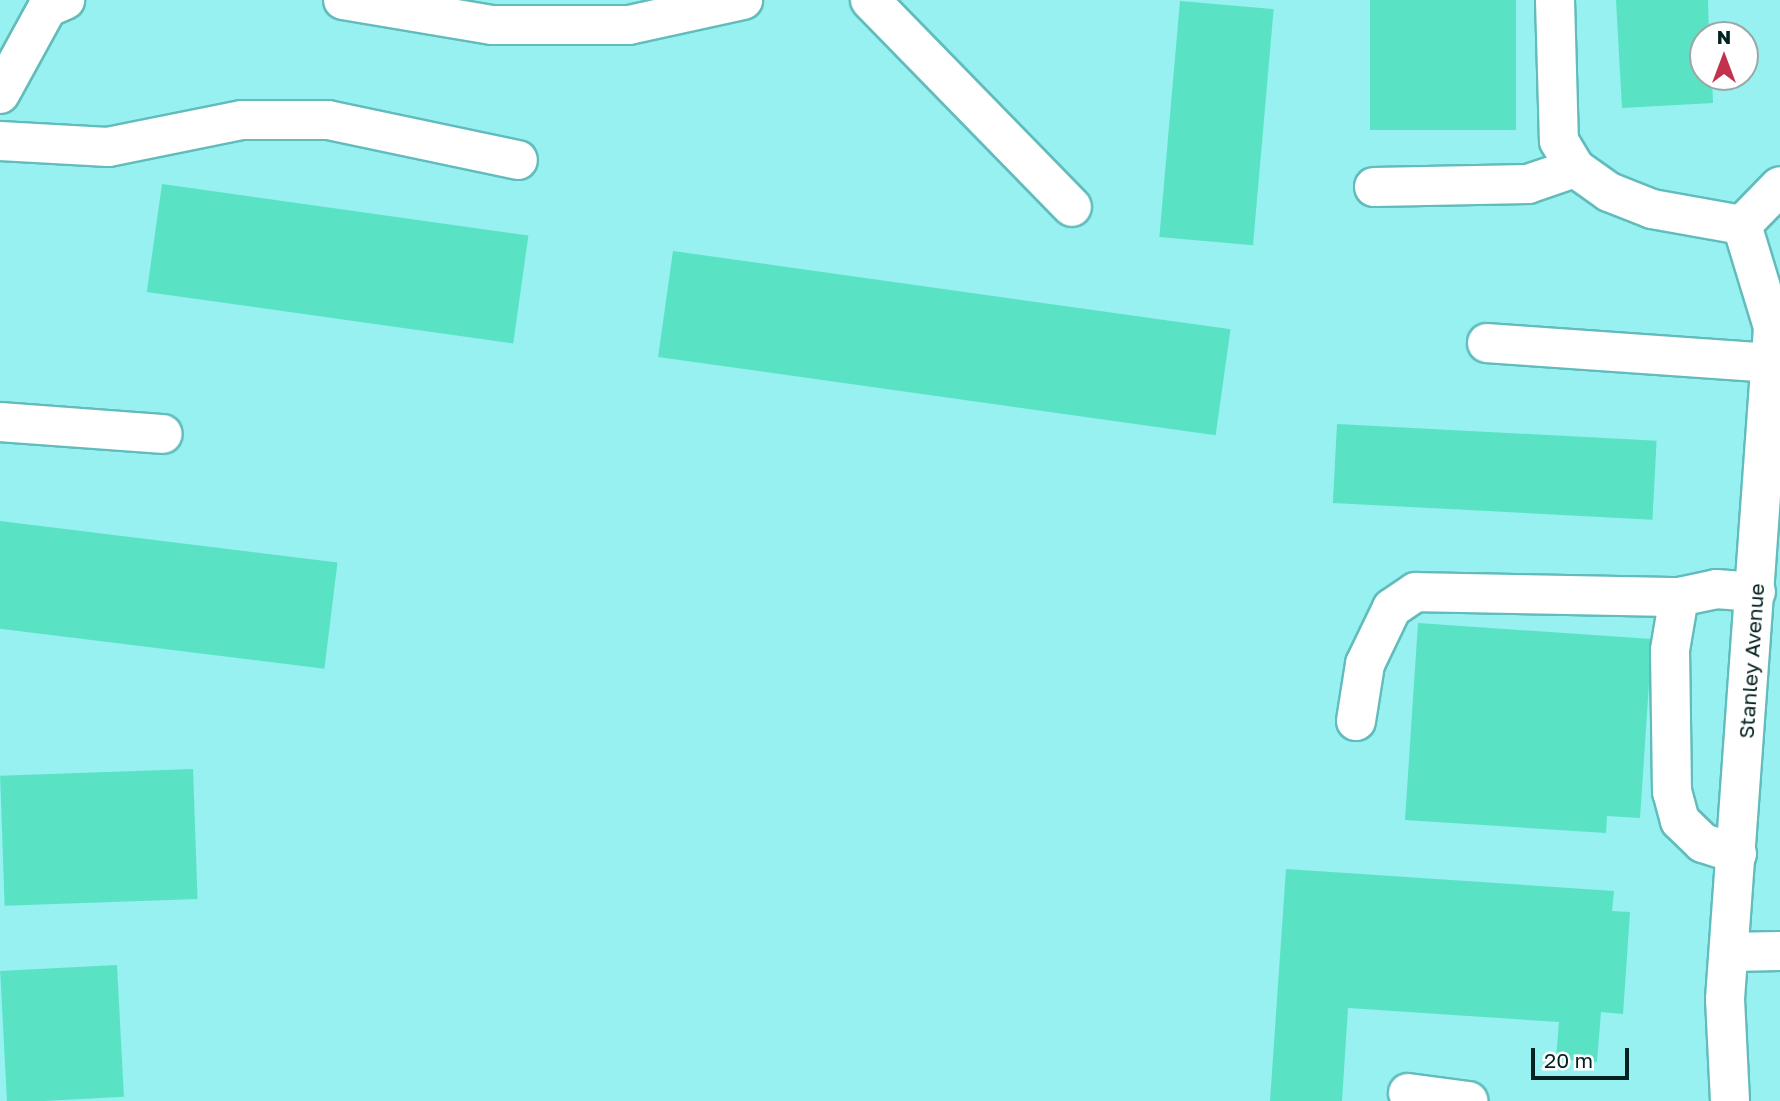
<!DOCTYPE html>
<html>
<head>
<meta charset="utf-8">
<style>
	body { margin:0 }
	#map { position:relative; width:1780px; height:1101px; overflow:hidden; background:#96f1f0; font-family:"Golos Text",sans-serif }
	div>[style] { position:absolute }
	.building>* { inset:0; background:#5ae2c4; transform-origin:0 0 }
	.roads { filter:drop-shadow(2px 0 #62bcbc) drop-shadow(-2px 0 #62bcbc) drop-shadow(0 2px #62bcbc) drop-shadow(0 -2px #62bcbc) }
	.minor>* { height:38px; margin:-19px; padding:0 19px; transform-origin:19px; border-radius:19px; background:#fff }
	span { translate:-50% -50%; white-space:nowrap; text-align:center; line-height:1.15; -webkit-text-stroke:6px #fff; paint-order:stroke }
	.street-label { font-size:21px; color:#042222 }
	.north { position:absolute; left:1689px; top:21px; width:70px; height:70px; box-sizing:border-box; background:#fff; border:2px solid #9ba7a7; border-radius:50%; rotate:0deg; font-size:19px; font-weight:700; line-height:28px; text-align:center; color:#042222 }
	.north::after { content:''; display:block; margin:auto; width:24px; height:32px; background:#c2324c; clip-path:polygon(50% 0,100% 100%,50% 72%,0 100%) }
	.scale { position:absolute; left:1531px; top:1048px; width:98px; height:32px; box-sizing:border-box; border:4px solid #042222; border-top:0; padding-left:9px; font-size:21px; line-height:24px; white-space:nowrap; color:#042222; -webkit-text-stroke:5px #fff; paint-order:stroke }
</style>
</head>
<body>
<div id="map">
	<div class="building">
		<i style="left:1370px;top:0;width:146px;height:130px"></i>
		<i style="clip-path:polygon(1616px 0,1708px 0,1709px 35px,1703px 35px,1703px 77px,1712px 77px,1713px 103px,1622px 108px)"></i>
		<i style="left:1180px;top:1px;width:94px;height:237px;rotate:5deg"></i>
		<i style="left:162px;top:184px;width:370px;height:109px;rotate:8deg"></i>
		<i style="left:673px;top:251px;width:563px;height:107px;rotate:8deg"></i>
		<i style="left:1337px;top:424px;width:320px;height:79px;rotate:3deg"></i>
		<i style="left:0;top:521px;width:340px;height:107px;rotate:7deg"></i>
		<i style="clip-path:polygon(1418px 623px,1652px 639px,1640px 818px,1607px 816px,1606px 833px,1405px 820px)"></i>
		<i style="left:193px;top:769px;width:130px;height:193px;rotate:88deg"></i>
		<i style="clip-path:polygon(1286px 869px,1614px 891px,1612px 911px,1630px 912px,1623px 1014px,1601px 1012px,1597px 1062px,1556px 1059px,1559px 1022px,1348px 1008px,1342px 1101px,1270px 1101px)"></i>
		<i style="left:117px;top:965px;width:132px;height:117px;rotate:87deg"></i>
	</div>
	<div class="roads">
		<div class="minor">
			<i style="left:343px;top:0;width:151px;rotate:9.5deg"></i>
			<i style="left:492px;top:25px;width:137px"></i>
			<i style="left:629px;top:25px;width:117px;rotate:-12.4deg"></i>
			<i style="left:870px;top:0;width:289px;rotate:45.7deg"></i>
			<i style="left:1555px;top:0;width:141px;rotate:88.4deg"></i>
			<i style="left:1559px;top:141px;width:31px;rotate:59deg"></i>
			<i style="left:1575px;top:168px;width:42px;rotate:35.2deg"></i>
			<i style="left:1609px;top:192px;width:46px;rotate:21.6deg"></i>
			<i style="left:1652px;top:209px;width:91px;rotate:10.1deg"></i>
			<i style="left:0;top:94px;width:98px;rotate:-61.3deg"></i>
			<i style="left:47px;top:8px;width:20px;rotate:-24deg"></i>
			<i style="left:0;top:141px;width:108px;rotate:3.2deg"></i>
			<i style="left:108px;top:147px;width:137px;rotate:-11.4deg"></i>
			<i style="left:242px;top:120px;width:86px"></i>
			<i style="left:328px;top:120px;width:194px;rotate:11.9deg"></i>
			<i style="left:1374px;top:187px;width:154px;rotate:-1.1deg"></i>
			<i style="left:1528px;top:184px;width:50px;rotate:-18.8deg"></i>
			<i style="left:1742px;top:225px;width:54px;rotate:-45.7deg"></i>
			<i style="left:1487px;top:343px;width:285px;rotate:4deg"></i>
			<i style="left:0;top:422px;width:163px;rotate:4.2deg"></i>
			<i style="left:1356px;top:721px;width:58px;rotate:-81deg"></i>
			<i style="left:1365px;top:664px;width:62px;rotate:-64.3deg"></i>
			<i style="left:1392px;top:608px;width:29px;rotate:-34deg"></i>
			<i style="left:1416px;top:592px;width:263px;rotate:1.1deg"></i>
			<i style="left:1737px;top:854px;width:36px;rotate:-162deg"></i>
			<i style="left:1703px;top:843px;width:32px;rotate:-136deg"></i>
			<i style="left:1680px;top:821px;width:30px;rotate:-105deg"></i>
			<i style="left:1672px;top:792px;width:142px;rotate:-90.8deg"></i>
			<i style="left:1670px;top:650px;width:54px;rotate:-80.4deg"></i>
			<i style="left:1679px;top:597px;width:38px;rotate:-12deg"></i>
			<i style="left:1716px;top:589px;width:40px;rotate:4.3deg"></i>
			<i style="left:1729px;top:952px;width:51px;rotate:-1.1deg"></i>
			<i style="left:1408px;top:1093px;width:61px;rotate:7.6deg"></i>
			<i style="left:1730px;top:1101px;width:102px;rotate:-92.8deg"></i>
			<i style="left:1725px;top:999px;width:674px;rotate:-85.91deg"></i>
			<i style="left:1773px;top:327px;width:107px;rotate:-106.9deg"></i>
		</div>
	</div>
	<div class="street-label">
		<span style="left:1751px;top:661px;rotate:-86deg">Stanley Avenue</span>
	</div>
	<div class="north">N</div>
	<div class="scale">20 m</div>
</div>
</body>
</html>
